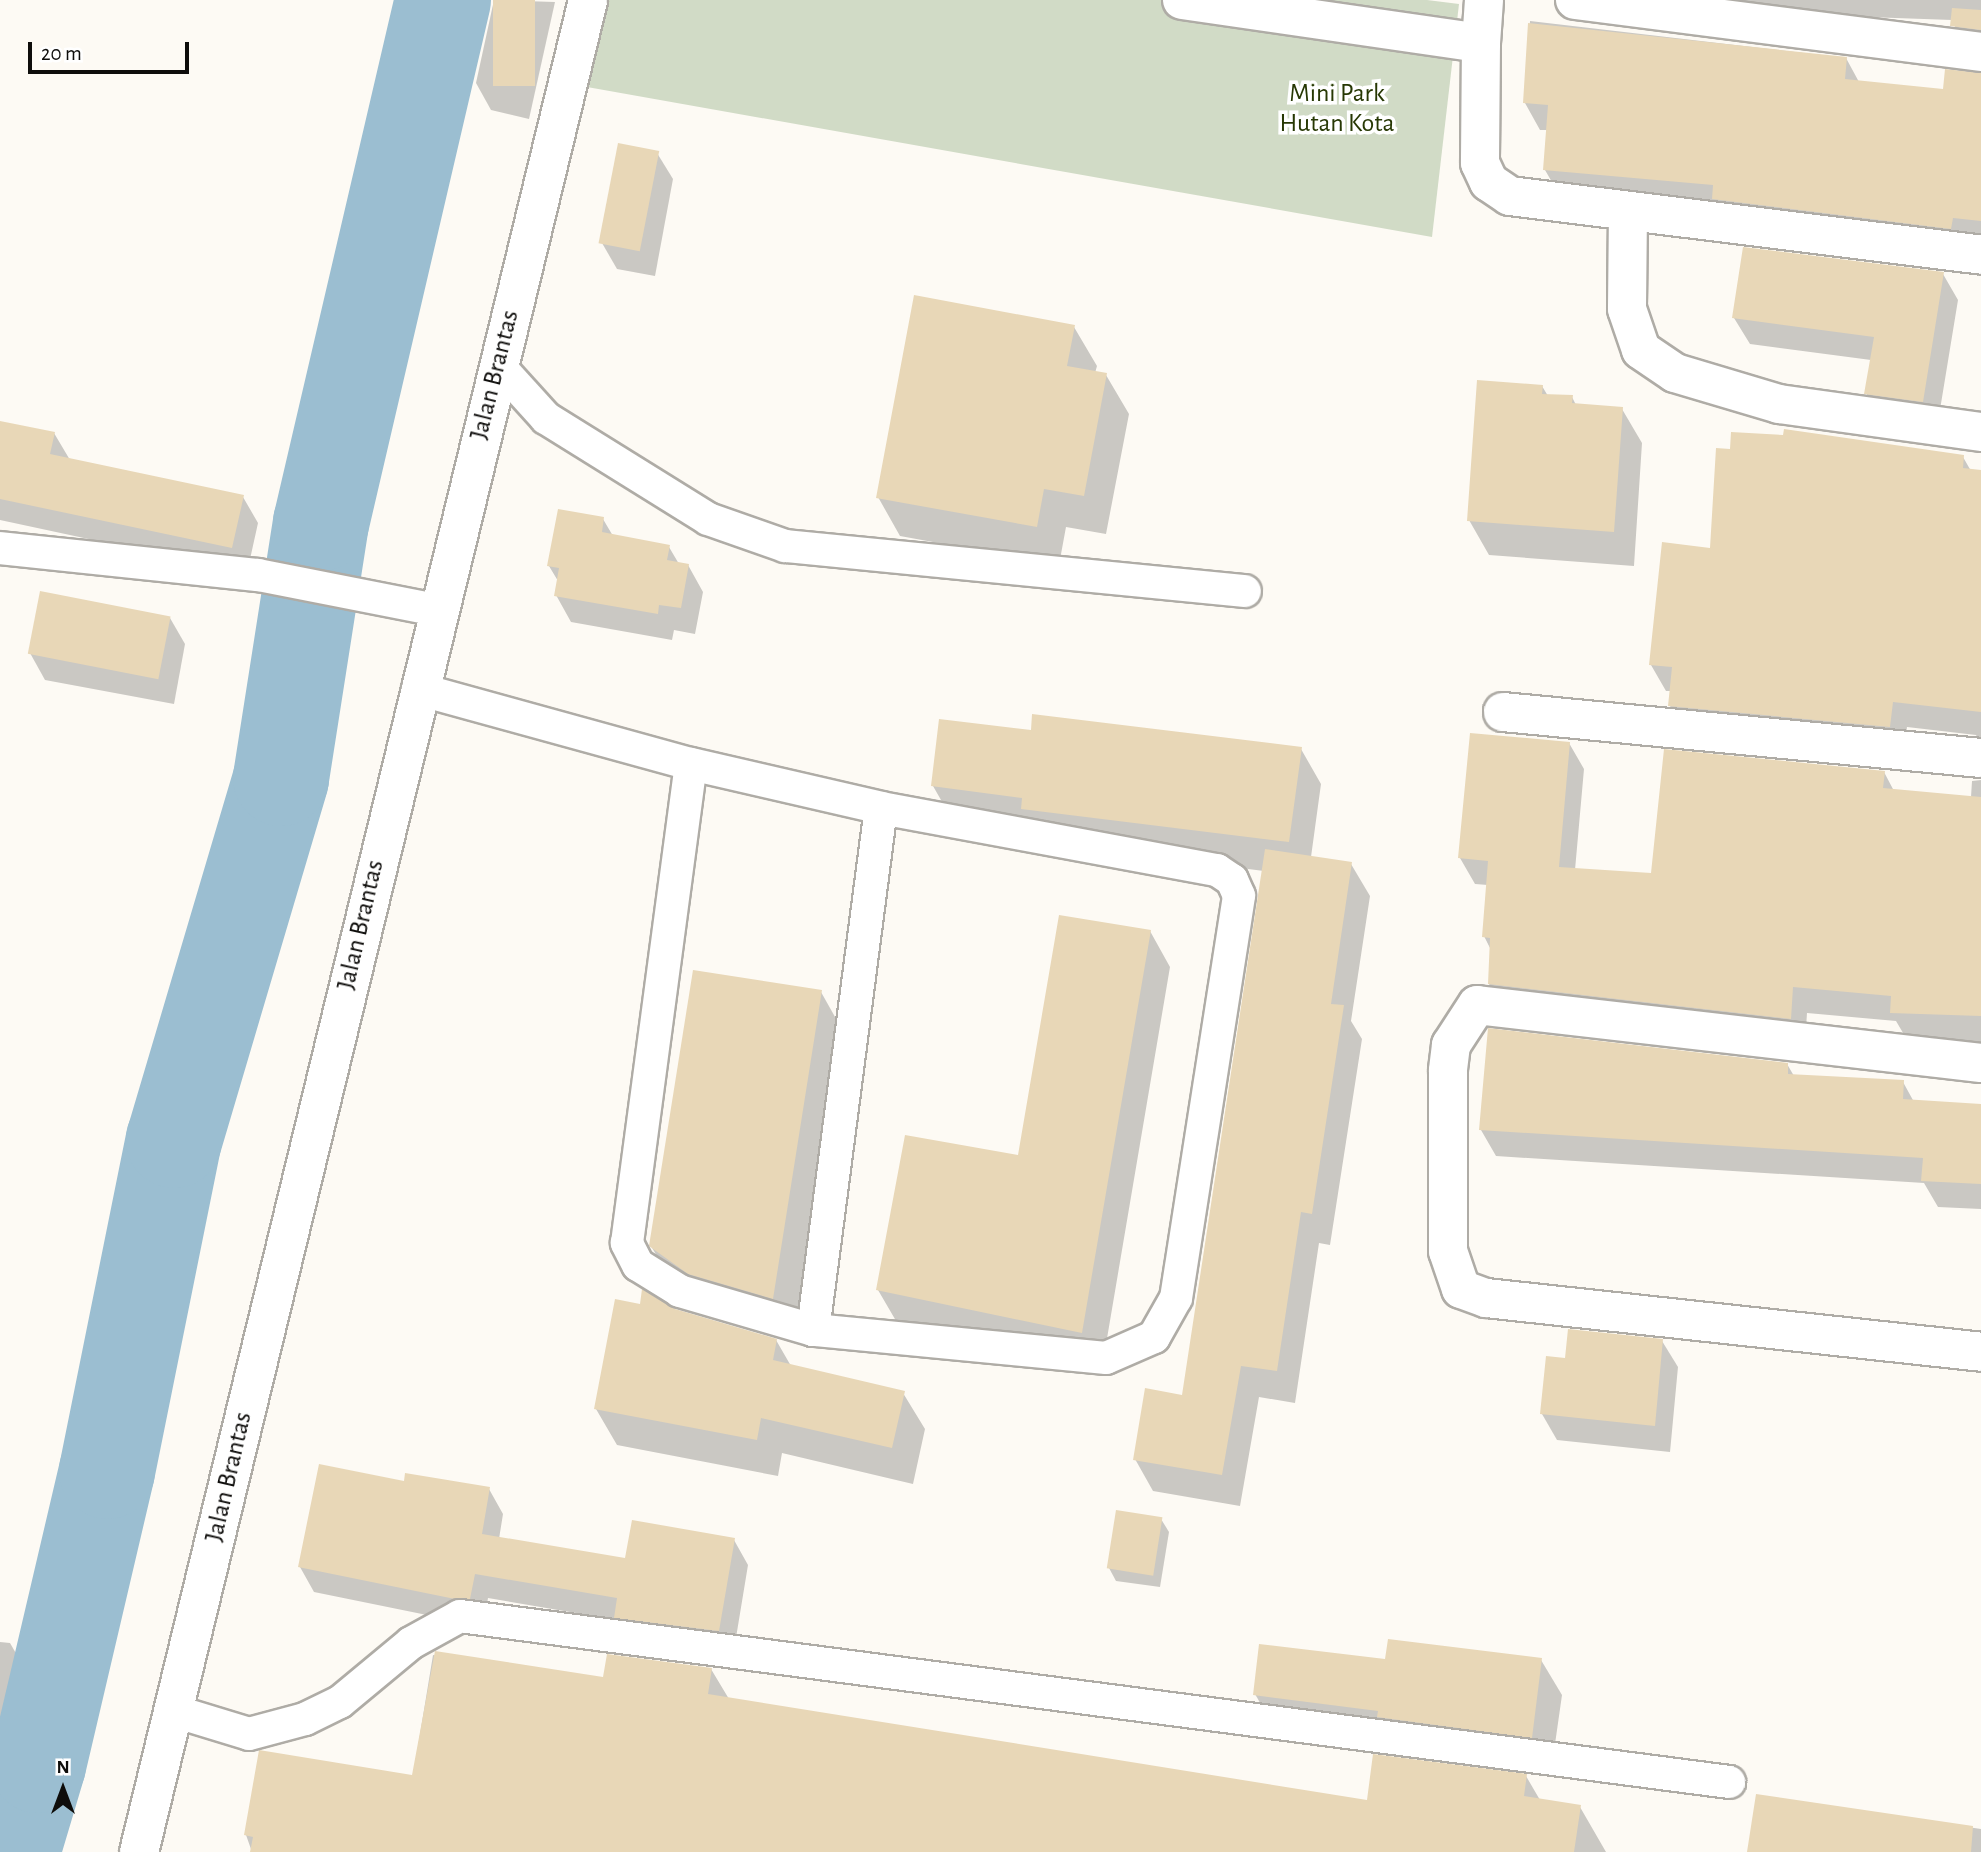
<!DOCTYPE html>
<html>
<head>
<meta charset="utf-8">
<style>
	body { margin:0 }
	#map { position:relative; width:1981px; height:1852px; overflow:hidden; background:#fdfaf4; font-family:"Alegreya Sans",sans-serif }
	div>[style] { position:absolute }
	.green>* { inset:0; background:#d1dbc6 }
	.shadow>* { inset:0; background:#0003 }
	.river>* { height:96px; margin:-48px; padding:0 48px; transform-origin:48px; border-radius:48px; background:#9bbed1 }
	.building>* { inset:0; background:#e8d7b7; transform-origin:0 0 }
	.roads { filter:drop-shadow(2px 0 #afaca6) drop-shadow(-2px 0 #afaca6) drop-shadow(0 2px #afaca6) drop-shadow(0 -2px #afaca6) }
	.service>* { height:32px; margin:-16px; padding:0 16px; transform-origin:16px; border-radius:16px; background:#fff }
	.minor>* { height:38px; margin:-19px; padding:0 19px; transform-origin:19px; border-radius:19px; background:#fff }
	.secondary>* { height:38px; margin:-19px; padding:0 19px; transform-origin:19px; border-radius:19px; background:#fff }
	span { translate:-50% -50%; white-space:nowrap; text-align:center; line-height:1.15; -webkit-text-stroke:7px #fff; paint-order:stroke }
	.park-label { font-size:26px; color:#273804 }
	.street-label { font-size:26px; color:#0e0d0b }
	.north { position:absolute; left:28px; top:1754px; width:70px; height:70px; -webkit-text-stroke:5px #fff; paint-order:stroke; rotate:0deg; font-size:19px; font-weight:700; line-height:28px; text-align:center; color:#0e0d0b }
	.north::after { content:''; display:block; margin:auto; width:24px; height:32px; background:#0e0d0b; clip-path:polygon(50% 0,100% 100%,50% 72%,0 100%) }
	.scale { position:absolute; left:28px; top:42px; width:161px; height:32px; box-sizing:border-box; border:4px solid #0e0d0b; border-top:0; padding-left:9px; font-size:21px; line-height:24px; white-space:nowrap; color:#0e0d0b; -webkit-text-stroke:5px #fff; paint-order:stroke }
</style>
</head>
<body>
<div id="map">
	<div class="green">
		<i style="clip-path:polygon(607px 0,1427px 0,1459px 4px,1432px 237px,587px 87px)"></i>
	</div>
	<div class="shadow">
		<i style="clip-path:polygon(494px 0,555px 2px,529px 119px,491px 110px,476px 83px)"></i>
		<i style="clip-path:polygon(1584px 0,1981px 0,1981px 55px,1967px 52px,1952px 20px,1867px 17px,1865px 39px)"></i>
		<i style="clip-path:polygon(1530px 21px,1846px 58px,1859px 82px,1944px 91px,1981px 74px,1981px 246px,1560px 196px,1545px 170px,1548px 130px,1540px 130px,1525px 103px)"></i>
		<i style="clip-path:polygon(657px 153px,673px 179px,655px 276px,617px 269px,602px 243px)"></i>
		<i style="clip-path:polygon(1943px 274px,1958px 300px,1937px 428px,1881px 420px,1866px 393px,1871px 360px,1750px 344px,1734px 318px)"></i>
		<i style="clip-path:polygon(1074px 327px,1097px 366px,1095px 373px,1106px 375px,1129px 414px,1106px 534px,1066px 527px,1059px 565px,900px 536px,878px 497px)"></i>
		<i style="clip-path:polygon(1542px 386px,1548px 396px,1572px 397px,1576px 405px,1622px 409px,1642px 443px,1634px 566px,1489px 555px,1469px 520px)"></i>
		<i style="clip-path:polygon(0 423px,54px 433px,70px 460px,243px 497px,258px 523px,247px 573px,0 520px)"></i>
		<i style="clip-path:polygon(1786px 431px,1963px 457px,1971px 471px,1981px 472px,1981px 744px,1976px 735px,1907px 727px,1904px 752px,1685px 731px,1670px 706px,1671px 691px,1666px 691px,1651px 665px,1712px 550px,1731px 451px,1785px 437px)"></i>
		<i style="clip-path:polygon(603px 519px,613px 536px,669px 547px,679px 564px,688px 565px,703px 592px,695px 634px,674px 630px,672px 640px,571px 622px,556px 595px,558px 581px,549px 566px)"></i>
		<i style="clip-path:polygon(170px 618px,185px 644px,174px 704px,45px 680px,30px 653px)"></i>
		<i style="clip-path:polygon(1032px 732px,1301px 749px,1321px 784px,1311px 857px,1351px 864px,1370px 896px,1351px 1021px,1362px 1039px,1330px 1245px,1319px 1243px,1295px 1403px,1259px 1397px,1240px 1506px,1153px 1491px,1135px 1459px,1184px 1397px,1264px 871px,1043px 843px,953px 821px,933px 786px)"></i>
		<i style="clip-path:polygon(1569px 743px,1584px 769px,1575px 870px,1653px 875px,1884px 772px,1894px 791px,1971px 797px,1972px 781px,1981px 780px,1981px 1043px,1906px 1038px,1896px 1021px,1807px 1013px,1805px 1044px,1504px 1010px,1489px 984px,1491px 950px,1484px 936px,1488px 885px,1475px 884px,1460px 858px)"></i>
		<i style="clip-path:polygon(1150px 931px,1170px 967px,1102px 1368px,899px 1326px,878px 1290px,1020px 1158px)"></i>
		<i style="clip-path:polygon(821px 992px,843px 1031px,794px 1337px,674px 1285px,651px 1246px)"></i>
		<i style="clip-path:polygon(1489px 1030px,1787px 1064px,1794px 1076px,1903px 1082px,1914px 1102px,1981px 1109px,1981px 1209px,1938px 1207px,1924px 1183px,1496px 1156px,1481px 1130px)"></i>
		<i style="clip-path:polygon(776px 1340px,791px 1366px,903px 1393px,925px 1429px,913px 1484px,782px 1453px,778px 1476px,617px 1445px,596px 1409px)"></i>
		<i style="clip-path:polygon(1662px 1341px,1678px 1367px,1670px 1452px,1557px 1440px,1542px 1414px,1566px 1360px)"></i>
		<i style="clip-path:polygon(405px 1483px,489px 1489px,503px 1514px,499px 1539px,626px 1560px,734px 1540px,748px 1565px,733px 1656px,630px 1642px,617px 1620px,488px 1598px,484px 1623px,471px 1624px,314px 1592px,300px 1567px)"></i>
		<i style="clip-path:polygon(1161px 1519px,1169px 1532px,1160px 1587px,1116px 1581px,1109px 1568px)"></i>
		<i style="clip-path:polygon(0 1642px,10px 1643px,25px 1669px,13px 1758px,0 1756px)"></i>
		<i style="clip-path:polygon(433px 1655px,604px 1679px,711px 1669px,729px 1699px,1368px 1802px,1526px 1776px,1540px 1800px,1580px 1807px,1606px 1852px,252px 1852px,246px 1835px,413px 1777px)"></i>
		<i style="clip-path:polygon(1541px 1660px,1562px 1695px,1551px 1772px,1275px 1729px,1255px 1694px,1387px 1661px)"></i>
		<i style="clip-path:polygon(1757px 1796px,1981px 1829px,1981px 1852px,1749px 1852px)"></i>
	</div>
	<div class="river">
		<i style="left:12px;top:1852px;width:91px;rotate:-73.4deg"></i>
		<i style="left:38px;top:1765px;width:302px;rotate:-76.8deg"></i>
		<i style="left:107px;top:1471px;width:338px;rotate:-78.6deg"></i>
		<i style="left:174px;top:1140px;width:377px;rotate:-73.5deg"></i>
		<i style="left:281px;top:778px;width:258px;rotate:-81.1deg"></i>
		<i style="left:321px;top:523px;width:537px;rotate:-76.87deg"></i>
	</div>
	<div class="building">
		<i style="left:493px;top:0;width:42px;height:86px"></i>
		<i style="clip-path:polygon(1952px 8px,1981px 10px,1981px 30px,1950px 26px)"></i>
		<i style="clip-path:polygon(1528px 23px,1847px 57px,1845px 79px,1943px 89px,1945px 69px,1981px 73px,1981px 221px,1953px 218px,1951px 229px,1712px 199px,1713px 185px,1543px 170px,1548px 105px,1523px 103px)"></i>
		<i style="left:618px;top:143px;width:42px;height:102px;rotate:11deg"></i>
		<i style="clip-path:polygon(1743px 247px,1944px 272px,1923px 402px,1864px 394px,1874px 337px,1732px 318px)"></i>
		<i style="clip-path:polygon(914px 295px,1075px 325px,1067px 366px,1107px 373px,1084px 496px,1044px 489px,1037px 527px,876px 498px)"></i>
		<i style="clip-path:polygon(1477px 380px,1543px 385px,1542px 394px,1573px 395px,1572px 403px,1623px 407px,1614px 532px,1467px 521px)"></i>
		<i style="clip-path:polygon(0 421px,55px 432px,50px 454px,244px 495px,232px 548px,0 499px)"></i>
		<i style="clip-path:polygon(1784px 429px,1964px 455px,1963px 468px,1981px 470px,1981px 712px,1893px 702px,1890px 727px,1668px 706px,1672px 667px,1649px 665px,1662px 542px,1710px 548px,1716px 448px,1730px 449px,1731px 432px,1783px 435px)"></i>
		<i style="clip-path:polygon(558px 509px,604px 517px,602px 532px,670px 545px,667px 560px,689px 564px,681px 608px,659px 605px,658px 614px,554px 596px,559px 568px,547px 566px)"></i>
		<i style="left:40px;top:591px;width:133px;height:64px;rotate:11deg"></i>
		<i style="clip-path:polygon(1032px 714px,1302px 747px,1289px 842px,1021px 809px,1022px 798px,931px 786px,939px 719px,1031px 730px)"></i>
		<i style="clip-path:polygon(1470px 733px,1570px 742px,1559px 867px,1651px 873px,1664px 749px,1885px 771px,1883px 788px,1981px 797px,1981px 1016px,1890px 1013px,1891px 996px,1793px 987px,1791px 1019px,1488px 984px,1490px 938px,1482px 937px,1488px 861px,1458px 858px)"></i>
		<i style="clip-path:polygon(1265px 849px,1352px 862px,1331px 1004px,1344px 1005px,1312px 1214px,1301px 1212px,1277px 1371px,1241px 1366px,1222px 1475px,1133px 1460px,1145px 1388px,1182px 1395px)"></i>
		<i style="clip-path:polygon(1059px 915px,1151px 930px,1082px 1333px,876px 1290px,905px 1135px,1018px 1155px)"></i>
		<i style="clip-path:polygon(693px 970px,822px 990px,773px 1299px,688px 1274px,649px 1246px)"></i>
		<i style="clip-path:polygon(1488px 1028px,1788px 1063px,1788px 1074px,1904px 1080px,1903px 1099px,1981px 1104px,1981px 1184px,1921px 1181px,1923px 1158px,1479px 1130px)"></i>
		<i style="clip-path:polygon(642px 1289px,675px 1309px,777px 1339px,773px 1360px,905px 1391px,892px 1448px,761px 1418px,757px 1440px,594px 1409px,615px 1299px,640px 1304px)"></i>
		<i style="clip-path:polygon(1568px 1329px,1663px 1339px,1655px 1426px,1540px 1414px,1546px 1356px,1565px 1358px)"></i>
		<i style="clip-path:polygon(319px 1464px,404px 1481px,405px 1473px,490px 1487px,482px 1534px,625px 1558px,632px 1520px,735px 1538px,719px 1631px,614px 1618px,617px 1598px,475px 1574px,470px 1599px,455px 1599px,298px 1567px)"></i>
		<i style="left:1116px;top:1510px;width:47px;height:59px;rotate:9deg"></i>
		<i style="clip-path:polygon(1388px 1639px,1542px 1658px,1532px 1738px,1377px 1717px,1378px 1711px,1253px 1695px,1259px 1644px,1385px 1659px)"></i>
		<i style="clip-path:polygon(435px 1651px,603px 1677px,607px 1654px,712px 1668px,708px 1694px,1367px 1800px,1373px 1754px,1527px 1774px,1524px 1796px,1581px 1805px,1574px 1852px,250px 1852px,253px 1837px,244px 1835px,259px 1750px,412px 1775px)"></i>
		<i style="clip-path:polygon(1756px 1794px,1973px 1826px,1971px 1852px,1747px 1852px)"></i>
	</div>
	<div class="roads">
		<div class="service">
			<i style="left:498px;top:365px;width:72px;rotate:47.8deg"></i>
			<i style="left:546px;top:418px;width:191px;rotate:31.9deg"></i>
			<i style="left:708px;top:519px;width:82px;rotate:19.3deg"></i>
			<i style="left:785px;top:546px;width:462px;rotate:5.6deg"></i>
			<i style="left:0;top:548px;width:259px;rotate:6deg"></i>
			<i style="left:258px;top:575px;width:182px;rotate:11.1deg"></i>
			<i style="left:418px;top:689px;width:283px;rotate:15.4deg"></i>
			<i style="left:691px;top:764px;width:195px;rotate:13deg"></i>
			<i style="left:881px;top:808px;width:342px;rotate:10.5deg"></i>
			<i style="left:1217px;top:870px;width:18px;rotate:34deg"></i>
			<i style="left:1232px;top:880px;width:17px;rotate:66deg"></i>
			<i style="left:1239px;top:896px;width:407px;rotate:98.9deg"></i>
			<i style="left:1176px;top:1298px;width:45px;rotate:119.4deg"></i>
			<i style="left:1154px;top:1337px;width:52px;rotate:156.4deg"></i>
			<i style="left:1106px;top:1358px;width:294px;rotate:-174.5deg"></i>
			<i style="left:813px;top:1330px;width:139px;rotate:-163.7deg"></i>
			<i style="left:680px;top:1291px;width:49px;rotate:-148.2deg"></i>
			<i style="left:638px;top:1265px;width:25px;rotate:-117deg"></i>
			<i style="left:627px;top:1243px;width:483px;rotate:-82.4deg"></i>
			<i style="left:813px;top:1330px;width:526px;rotate:-82.58deg"></i>
			<i style="left:174px;top:1711px;width:78px;rotate:17deg"></i>
			<i style="left:249px;top:1734px;width:58px;rotate:-15deg"></i>
			<i style="left:305px;top:1719px;width:39px;rotate:-26deg"></i>
			<i style="left:340px;top:1702px;width:92px;rotate:-39.7deg"></i>
			<i style="left:411px;top:1643px;width:56px;rotate:-28.9deg"></i>
			<i style="left:460px;top:1616px;width:1280px;rotate:7.45deg"></i>
		</div>
		<div class="minor">
			<i style="left:1182px;top:0;width:302px;rotate:8.2deg"></i>
			<i style="left:1481px;top:43px;width:43px;rotate:-86deg"></i>
			<i style="left:1481px;top:43px;width:120px;rotate:90.5deg"></i>
			<i style="left:1480px;top:163px;width:21px;rotate:65deg"></i>
			<i style="left:1489px;top:182px;width:25px;rotate:34deg"></i>
			<i style="left:1510px;top:196px;width:475px;rotate:7.1deg"></i>
			<i style="left:1628px;top:211px;width:98px;rotate:90.6deg"></i>
			<i style="left:1627px;top:309px;width:43px;rotate:71.1deg"></i>
			<i style="left:1641px;top:350px;width:41px;rotate:34.1deg"></i>
			<i style="left:1675px;top:373px;width:109px;rotate:16.6deg"></i>
			<i style="left:1779px;top:404px;width:204px;rotate:7.9deg"></i>
			<i style="left:1503px;top:712px;width:480px;rotate:5.5deg"></i>
			<i style="left:1981px;top:1063px;width:507px;rotate:-173.44deg"></i>
			<i style="left:1477px;top:1005px;width:48px;rotate:123deg"></i>
			<i style="left:1451px;top:1045px;width:26px;rotate:97deg"></i>
			<i style="left:1448px;top:1071px;width:180px;rotate:90deg"></i>
			<i style="left:1448px;top:1251px;width:40px;rotate:71.1deg"></i>
			<i style="left:1461px;top:1289px;width:27px;rotate:20deg"></i>
			<i style="left:1486px;top:1298px;width:498px;rotate:6.2deg"></i>
		</div>
		<div class="secondary">
			<i style="left:1575px;top:0;width:409px;rotate:7.3deg"></i>
			<i style="left:139px;top:1852px;width:1906px;rotate:-76.37deg"></i>
		</div>
	</div>
	<div class="park-label">
		<span style="left:1337px;top:109px">Mini Park<br>Hutan Kota</span>
	</div>
	<div class="street-label">
		<span style="left:495px;top:375px;rotate:-76deg">Jalan Brantas</span>
		<span style="left:361px;top:925px;rotate:-77deg">Jalan Brantas</span>
		<span style="left:229px;top:1477px;rotate:-77deg">Jalan Brantas</span>
	</div>
	<div class="north">N</div>
	<div class="scale">20 m</div>
</div>
</body>
</html>
